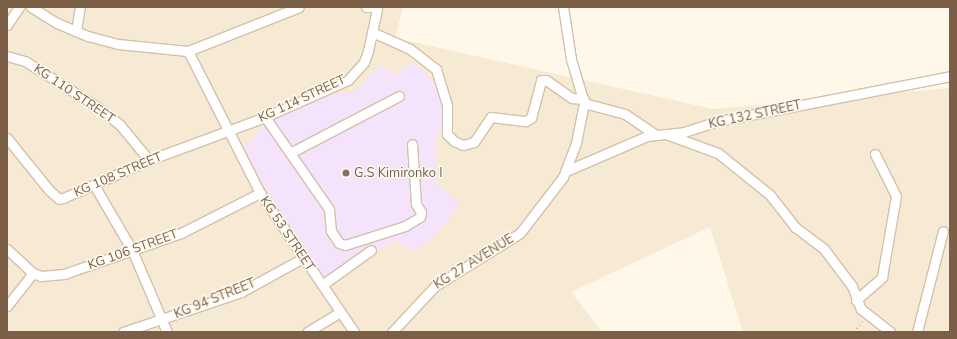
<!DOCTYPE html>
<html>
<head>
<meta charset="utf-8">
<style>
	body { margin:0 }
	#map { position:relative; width:957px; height:339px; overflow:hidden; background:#fff7e7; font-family:"Nunito Sans",sans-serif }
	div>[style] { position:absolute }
	.residential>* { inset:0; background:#f7ead4 }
	.education>* { inset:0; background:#f4e3fb }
	.path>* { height:1.5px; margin-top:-0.75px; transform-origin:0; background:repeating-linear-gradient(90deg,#ddbb9d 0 1px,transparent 0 4px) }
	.roads { filter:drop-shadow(1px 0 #d3c0aa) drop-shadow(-1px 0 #d3c0aa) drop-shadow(0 1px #d3c0aa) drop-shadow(0 -1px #d3c0aa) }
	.minor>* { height:9px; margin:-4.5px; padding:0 4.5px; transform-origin:4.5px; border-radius:4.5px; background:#fff }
	.dots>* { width:11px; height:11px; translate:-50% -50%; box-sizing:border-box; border:2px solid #fffaef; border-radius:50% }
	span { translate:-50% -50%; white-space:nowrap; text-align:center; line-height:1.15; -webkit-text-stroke:3px #fffaef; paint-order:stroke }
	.street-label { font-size:13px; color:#7c5f47 }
	.education-label { font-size:13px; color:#785e54 }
	.left { translate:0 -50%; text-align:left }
	.frame { position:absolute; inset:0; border:8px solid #7c5f47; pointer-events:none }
</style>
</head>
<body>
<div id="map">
	<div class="residential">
		<i style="clip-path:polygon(7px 7px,403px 7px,395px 38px,713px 109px,950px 88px,950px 332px,743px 332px,710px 227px,571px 292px,602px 332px,7px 332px)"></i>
	</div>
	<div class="education">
		<i style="clip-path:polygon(414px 61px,440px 89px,444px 114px,435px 144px,436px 184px,459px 201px,452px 216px,424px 246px,412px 251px,395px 240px,327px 285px,280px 214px,244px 148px,271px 118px,307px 99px,356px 91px,380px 65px,396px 75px)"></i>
	</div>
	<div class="path">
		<i style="left:854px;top:332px;width:13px;rotate:-51deg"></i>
	</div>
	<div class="roads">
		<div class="minor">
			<i style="left:31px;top:7px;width:31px;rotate:32deg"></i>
			<i style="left:57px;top:23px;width:34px;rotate:23deg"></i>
			<i style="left:88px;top:36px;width:31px;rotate:15deg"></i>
			<i style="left:118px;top:44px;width:70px;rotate:5.7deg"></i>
			<i style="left:188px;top:51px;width:119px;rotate:-21.6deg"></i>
			<i style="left:366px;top:7px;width:11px"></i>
			<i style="left:7px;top:25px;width:22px;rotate:-56deg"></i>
			<i style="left:76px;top:31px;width:24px;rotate:-81deg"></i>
			<i style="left:372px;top:32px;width:42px;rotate:24.1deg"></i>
			<i style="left:410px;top:49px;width:33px;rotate:38deg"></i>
			<i style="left:436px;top:69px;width:37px;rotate:73deg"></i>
			<i style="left:447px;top:104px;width:30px;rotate:90deg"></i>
			<i style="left:447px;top:134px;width:10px;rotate:45deg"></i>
			<i style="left:454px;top:141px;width:10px;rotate:24deg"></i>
			<i style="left:463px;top:145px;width:11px;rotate:-15deg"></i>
			<i style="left:474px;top:142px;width:30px;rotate:-56deg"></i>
			<i style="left:491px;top:117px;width:35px;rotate:7deg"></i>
			<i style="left:526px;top:121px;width:6px;rotate:-31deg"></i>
			<i style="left:531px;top:118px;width:39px;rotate:-75deg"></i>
			<i style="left:541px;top:80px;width:5px"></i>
			<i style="left:546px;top:80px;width:32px;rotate:35deg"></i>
			<i style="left:572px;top:98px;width:12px;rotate:5deg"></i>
			<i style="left:188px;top:51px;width:159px;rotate:63.1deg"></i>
			<i style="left:260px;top:193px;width:168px;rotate:55.9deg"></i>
			<i style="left:7px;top:56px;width:19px;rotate:16deg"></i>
			<i style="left:25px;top:61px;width:84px;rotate:32.4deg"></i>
			<i style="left:96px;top:106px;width:31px;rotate:38deg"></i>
			<i style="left:120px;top:125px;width:45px;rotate:50.4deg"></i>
			<i style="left:584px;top:103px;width:42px;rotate:15deg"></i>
			<i style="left:625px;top:114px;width:37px;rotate:34deg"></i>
			<i style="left:265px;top:117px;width:112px;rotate:55.2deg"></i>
			<i style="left:329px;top:209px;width:22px;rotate:85deg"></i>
			<i style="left:331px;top:231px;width:14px;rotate:56deg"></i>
			<i style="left:339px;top:243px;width:6px;rotate:18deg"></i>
			<i style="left:345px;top:245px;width:63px;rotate:-17.6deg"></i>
			<i style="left:405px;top:226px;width:17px;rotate:-31deg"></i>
			<i style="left:420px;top:217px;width:5px;rotate:-79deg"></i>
			<i style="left:421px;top:212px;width:9px;rotate:-122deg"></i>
			<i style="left:416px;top:204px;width:60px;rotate:-93.8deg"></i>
			<i style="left:666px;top:134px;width:55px;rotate:20.1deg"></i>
			<i style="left:718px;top:153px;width:67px;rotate:38.9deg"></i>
			<i style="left:770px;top:195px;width:41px;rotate:52deg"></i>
			<i style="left:795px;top:227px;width:36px;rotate:37deg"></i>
			<i style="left:824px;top:249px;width:46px;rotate:52.9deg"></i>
			<i style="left:852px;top:286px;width:25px;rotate:69deg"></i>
			<i style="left:861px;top:309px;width:37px;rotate:38deg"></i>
			<i style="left:7px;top:138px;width:67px;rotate:51.1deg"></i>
			<i style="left:49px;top:190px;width:13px;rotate:42deg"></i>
			<i style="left:59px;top:199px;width:4px;rotate:-14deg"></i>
			<i style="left:63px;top:198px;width:94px;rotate:-23.8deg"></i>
			<i style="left:149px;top:160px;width:124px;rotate:-20.3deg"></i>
			<i style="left:265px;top:117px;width:91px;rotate:-24deg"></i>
			<i style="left:348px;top:80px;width:24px;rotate:-48deg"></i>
			<i style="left:364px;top:62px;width:12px;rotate:-70deg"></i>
			<i style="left:368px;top:51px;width:43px;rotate:-77.9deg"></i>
			<i style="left:290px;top:153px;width:123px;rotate:-27.6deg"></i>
			<i style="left:566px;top:171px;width:88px;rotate:-23.4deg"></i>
			<i style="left:647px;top:136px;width:37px;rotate:-6deg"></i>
			<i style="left:684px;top:132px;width:32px;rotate:-18deg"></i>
			<i style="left:714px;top:122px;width:240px;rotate:-11deg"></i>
			<i style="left:94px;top:185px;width:75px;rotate:59.7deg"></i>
			<i style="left:132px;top:250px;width:89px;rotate:66.9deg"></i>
			<i style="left:7px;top:249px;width:35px;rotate:43deg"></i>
			<i style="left:33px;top:273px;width:9px;rotate:21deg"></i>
			<i style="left:41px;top:276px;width:23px;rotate:-5deg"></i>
			<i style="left:64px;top:274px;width:124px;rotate:-19.3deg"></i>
			<i style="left:181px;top:233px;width:89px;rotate:-26.9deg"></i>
			<i style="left:322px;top:285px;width:60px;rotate:-35.5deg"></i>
			<i style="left:856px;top:300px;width:35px;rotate:-41deg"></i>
			<i style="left:882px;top:277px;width:82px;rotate:-80.2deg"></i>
			<i style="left:896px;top:196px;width:47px;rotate:-116.6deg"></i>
			<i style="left:7px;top:306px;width:42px;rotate:-51.8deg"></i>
			<i style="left:123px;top:332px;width:125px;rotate:-18.7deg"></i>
			<i style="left:241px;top:292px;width:71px;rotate:-28.7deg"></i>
			<i style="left:307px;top:332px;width:39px;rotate:-31deg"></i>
			<i style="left:392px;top:332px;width:63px;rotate:-46.9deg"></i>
			<i style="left:435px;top:286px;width:100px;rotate:-31.9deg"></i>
			<i style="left:520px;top:233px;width:71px;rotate:-52.5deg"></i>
			<i style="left:563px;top:177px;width:36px;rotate:-69deg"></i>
			<i style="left:576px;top:143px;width:41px;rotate:-78.7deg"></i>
			<i style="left:584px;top:103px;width:46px;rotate:-106.5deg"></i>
			<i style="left:571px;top:59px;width:53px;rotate:-98.7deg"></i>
			<i style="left:917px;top:332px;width:104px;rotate:-75.6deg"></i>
		</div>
	</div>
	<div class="dots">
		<i style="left:346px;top:173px;background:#8d6e63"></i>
	</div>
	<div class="street-label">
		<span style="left:74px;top:94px;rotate:34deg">KG 110 STREET</span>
		<span style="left:302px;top:99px;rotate:-25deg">KG 114 STREET</span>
		<span style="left:755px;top:115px;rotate:-12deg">KG 132 STREET</span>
		<span style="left:118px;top:175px;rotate:-23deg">KG 108 STREET</span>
		<span style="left:287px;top:234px;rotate:56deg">KG 53 STREET</span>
		<span style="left:133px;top:250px;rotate:-20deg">KG 106 STREET</span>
		<span style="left:474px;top:262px;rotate:-32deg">KG 27 AVENUE</span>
		<span style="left:215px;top:299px;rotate:-22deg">KG 94 STREET</span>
	</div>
	<div class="education-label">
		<span class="left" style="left:354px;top:173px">G.S Kimironko I</span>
	</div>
	<div class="frame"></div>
</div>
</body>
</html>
